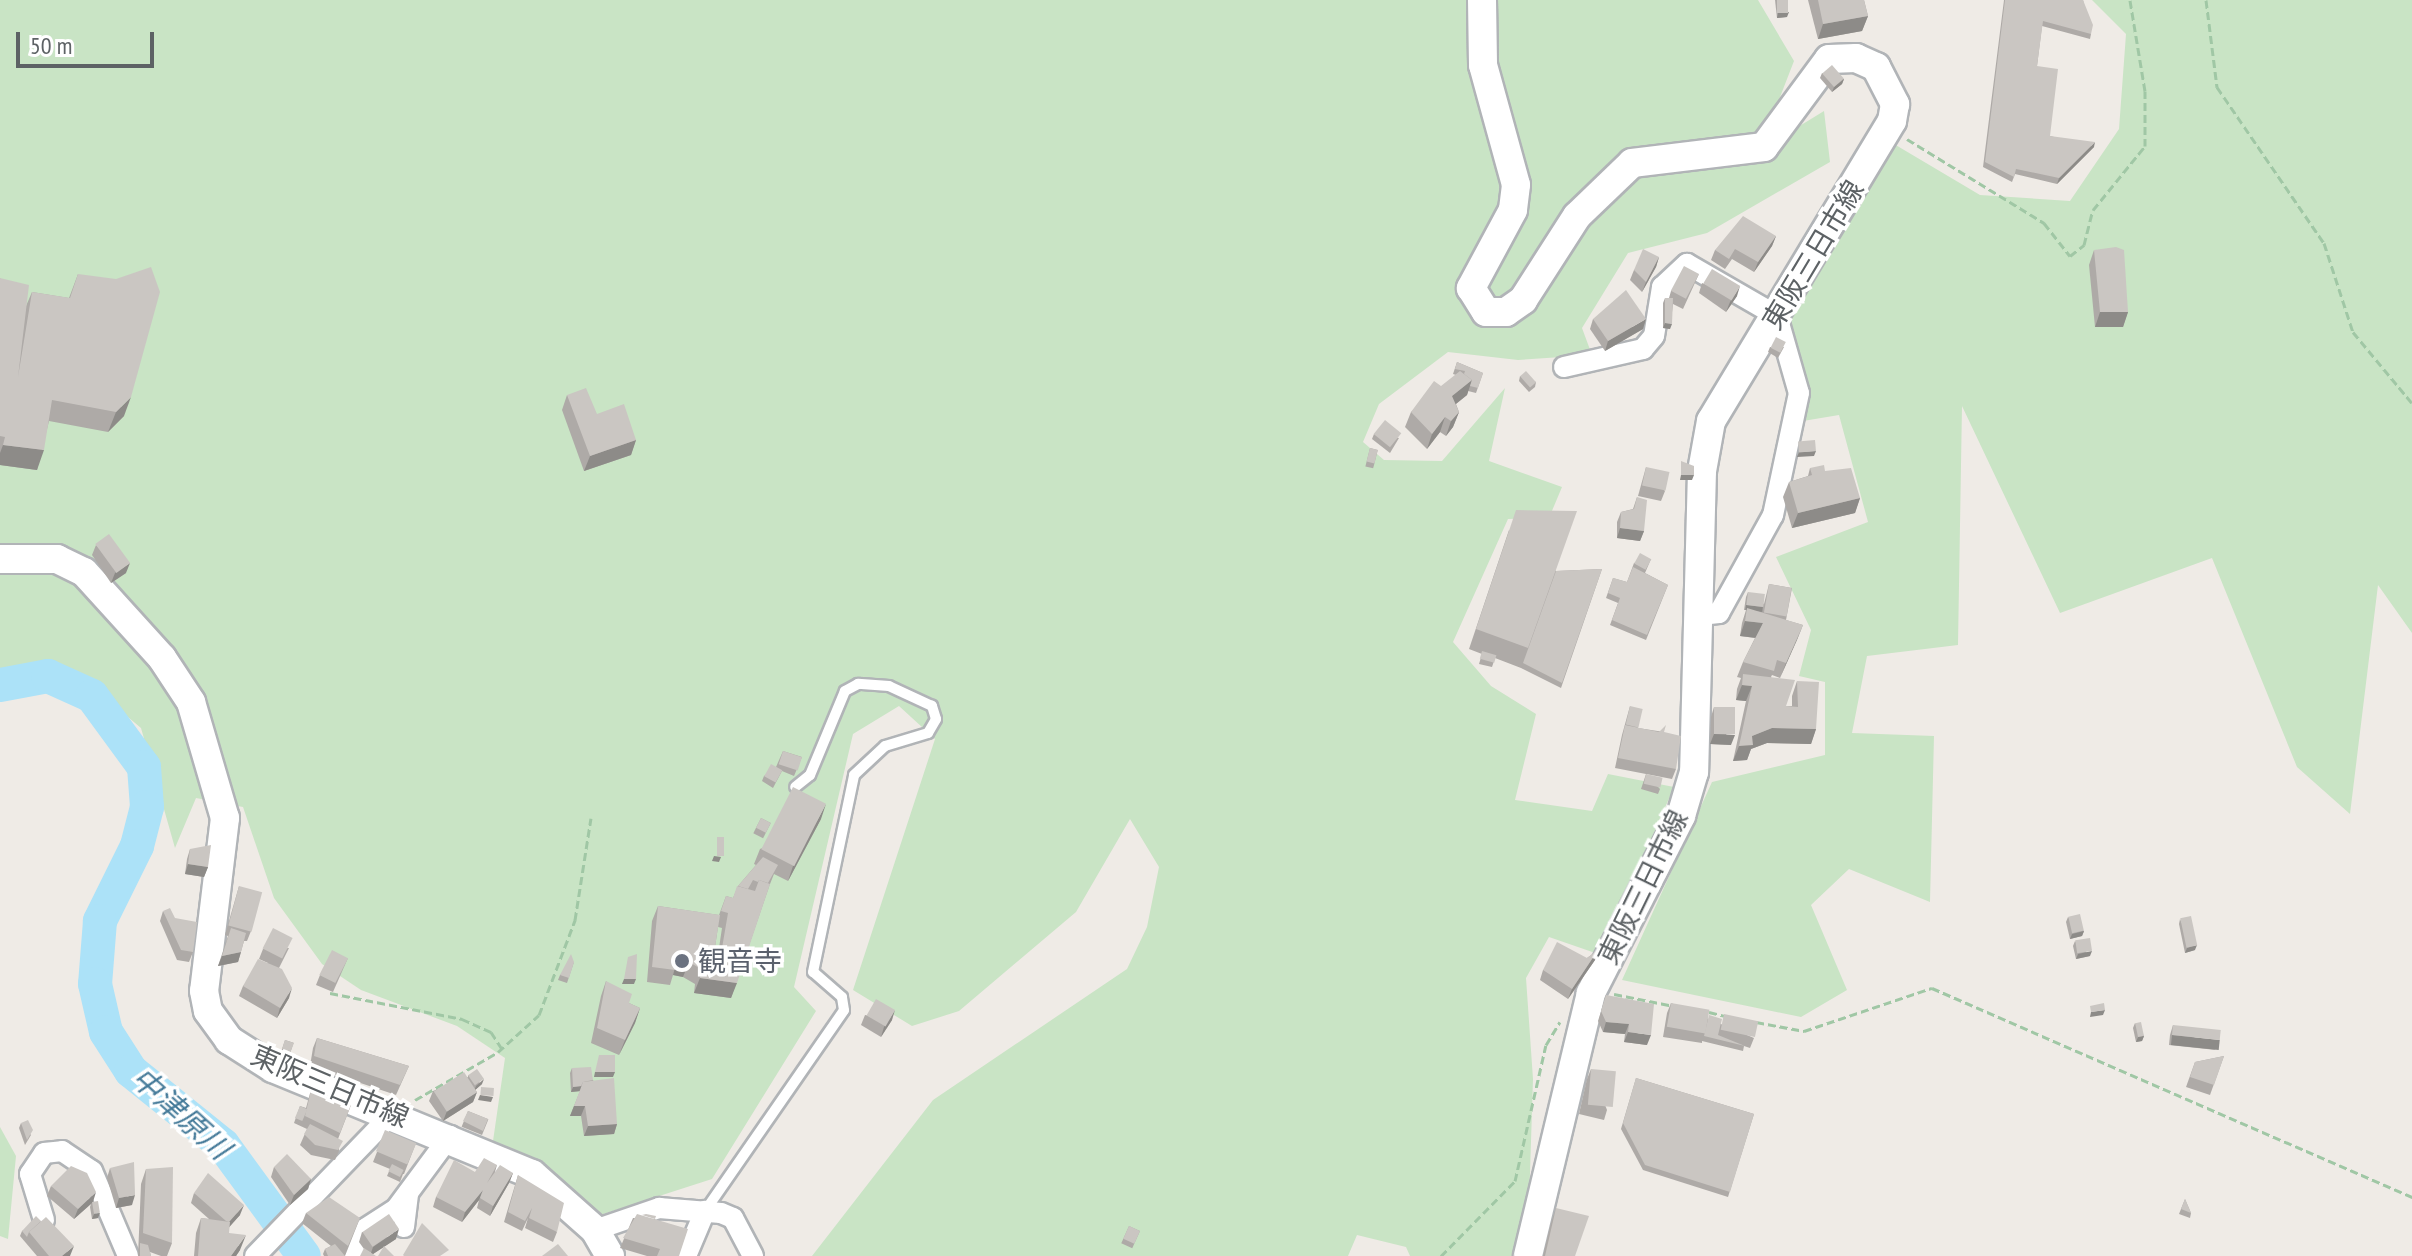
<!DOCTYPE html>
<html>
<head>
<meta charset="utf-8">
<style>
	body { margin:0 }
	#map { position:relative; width:2412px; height:1256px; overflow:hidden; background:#efebe6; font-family:"PT Sans Narrow","Noto Sans JP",sans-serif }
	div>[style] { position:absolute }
	.green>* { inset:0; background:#c9e4c5 }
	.river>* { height:34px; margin:-17px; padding:0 17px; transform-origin:17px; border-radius:17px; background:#ace2f8 }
	.path>* { height:3px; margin-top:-1.5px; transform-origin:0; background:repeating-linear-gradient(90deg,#a0c7a5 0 8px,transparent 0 12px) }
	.roads { filter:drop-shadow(2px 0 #b1b4b7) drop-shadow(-2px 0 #b1b4b7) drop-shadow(0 2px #b1b4b7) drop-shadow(0 -2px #b1b4b7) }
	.service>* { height:10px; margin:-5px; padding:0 5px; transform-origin:5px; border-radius:5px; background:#fff }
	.minor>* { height:20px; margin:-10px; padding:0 10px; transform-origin:10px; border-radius:10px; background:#fff }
	.secondary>* { height:28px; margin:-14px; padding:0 14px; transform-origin:14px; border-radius:14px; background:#fff }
	.wall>* { inset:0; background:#aeaaa7; transform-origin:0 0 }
	.shaded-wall>* { inset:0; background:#8d8b88; transform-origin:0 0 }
	.building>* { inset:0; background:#cac6c2; transform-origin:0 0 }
	.dots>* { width:22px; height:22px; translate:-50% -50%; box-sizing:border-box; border:4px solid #fff; border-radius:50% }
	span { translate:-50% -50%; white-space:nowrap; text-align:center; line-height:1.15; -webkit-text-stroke:7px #fff; paint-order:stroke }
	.street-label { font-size:28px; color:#5d6265 }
	.worship-label { font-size:28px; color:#5b616d }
	.left { translate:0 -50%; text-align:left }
	.water-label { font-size:30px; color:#437998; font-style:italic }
	.scale { position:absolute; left:16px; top:32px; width:138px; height:36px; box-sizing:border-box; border:4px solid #5d6265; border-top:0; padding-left:10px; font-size:24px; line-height:28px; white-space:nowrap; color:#5d6265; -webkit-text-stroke:6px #fff; paint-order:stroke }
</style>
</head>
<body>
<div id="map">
	<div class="green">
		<i style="clip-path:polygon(0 0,1758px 0,1794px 61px,1759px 151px,1824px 111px,1830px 162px,1707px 233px,1628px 253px,1582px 328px,1592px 355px,1518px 360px,1448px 352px,1379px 404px,1363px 442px,1384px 460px,1442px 461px,1505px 388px,1489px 461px,1562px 487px,1549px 518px,1508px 519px,1453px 642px,1491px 686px,1536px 714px,1515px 800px,1592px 811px,1608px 774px,1674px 787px,1601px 955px,1549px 937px,1526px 978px,1533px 1079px,1529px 1204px,1517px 1256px,1410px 1256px,1406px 1247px,1357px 1235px,1348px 1256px,812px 1256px,933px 1100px,1127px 969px,1147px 927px,1159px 867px,1130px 819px,1076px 912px,959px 1011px,912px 1026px,853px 990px,935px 739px,899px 706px,853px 734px,794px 987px,816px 1011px,712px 1179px,594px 1217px,493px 1141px,505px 1058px,457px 1026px,361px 990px,322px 964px,274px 898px,243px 807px,196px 798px,175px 848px,141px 728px,85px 681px,38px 666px,0 676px)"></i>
		<i style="clip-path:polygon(2092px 0,2412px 0,2412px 633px,2378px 585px,2350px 814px,2297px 767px,2212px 558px,2060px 613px,1962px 406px,1958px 645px,1867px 656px,1852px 733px,1934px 736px,1930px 902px,1849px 869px,1811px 905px,1847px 990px,1801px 1017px,1622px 980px,1712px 782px,1825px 755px,1825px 682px,1799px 676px,1811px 630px,1776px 557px,1868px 522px,1839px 415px,1803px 421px,1809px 385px,1788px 317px,1894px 144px,1980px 195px,2070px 201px,2119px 129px,2126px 34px)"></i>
		<i style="clip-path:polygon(0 1127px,16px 1156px,8px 1239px,0 1236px)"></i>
	</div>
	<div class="river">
		<i style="left:0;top:685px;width:49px;rotate:-10.6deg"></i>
		<i style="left:48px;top:676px;width:48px;rotate:24.4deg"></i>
		<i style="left:92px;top:696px;width:88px;rotate:53.8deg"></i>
		<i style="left:144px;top:767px;width:40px;rotate:85.7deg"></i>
		<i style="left:147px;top:807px;width:40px;rotate:104.4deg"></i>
		<i style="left:137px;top:846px;width:84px;rotate:116.3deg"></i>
		<i style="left:100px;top:921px;width:63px;rotate:94.5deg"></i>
		<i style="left:95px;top:984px;width:49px;rotate:77.1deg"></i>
		<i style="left:106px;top:1032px;width:46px;rotate:57.3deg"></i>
		<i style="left:131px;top:1071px;width:118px;rotate:38.8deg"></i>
		<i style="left:223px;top:1145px;width:137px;rotate:53.9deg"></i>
	</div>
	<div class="path">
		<i style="left:2206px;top:0;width:88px;rotate:82.8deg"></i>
		<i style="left:2217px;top:87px;width:189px;rotate:55.6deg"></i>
		<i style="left:2324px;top:243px;width:94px;rotate:72deg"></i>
		<i style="left:2353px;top:332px;width:92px;rotate:50.3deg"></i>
		<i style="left:1907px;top:139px;width:161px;rotate:31.5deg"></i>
		<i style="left:2044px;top:223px;width:42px;rotate:51.8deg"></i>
		<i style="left:2070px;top:256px;width:18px;rotate:-38deg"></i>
		<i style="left:2084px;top:245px;width:36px;rotate:-76deg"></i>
		<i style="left:2093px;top:210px;width:82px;rotate:-50.9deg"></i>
		<i style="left:2145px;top:146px;width:55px;rotate:-90deg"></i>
		<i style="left:2145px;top:91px;width:92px;rotate:-99.4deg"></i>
		<i style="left:330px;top:993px;width:135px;rotate:11.1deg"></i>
		<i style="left:462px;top:1019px;width:32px;rotate:24deg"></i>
		<i style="left:491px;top:1032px;width:20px;rotate:57deg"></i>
		<i style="left:1614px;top:994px;width:61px;rotate:11.3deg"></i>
		<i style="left:1709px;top:1012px;width:16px;rotate:14deg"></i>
		<i style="left:1756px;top:1022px;width:49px;rotate:10.6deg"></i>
		<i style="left:1804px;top:1031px;width:135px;rotate:-18.6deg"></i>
		<i style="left:1932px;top:988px;width:524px;rotate:23.53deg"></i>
		<i style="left:415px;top:1100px;width:96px;rotate:-30deg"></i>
		<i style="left:498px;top:1052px;width:55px;rotate:-42.1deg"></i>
		<i style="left:539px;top:1015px;width:102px;rotate:-69.2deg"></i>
		<i style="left:575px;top:920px;width:103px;rotate:-81.1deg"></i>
		<i style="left:1441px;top:1256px;width:105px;rotate:-45.4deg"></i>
		<i style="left:1515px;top:1181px;width:139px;rotate:-77.2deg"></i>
		<i style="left:1546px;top:1045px;width:27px;rotate:-59deg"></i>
	</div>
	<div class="roads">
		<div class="service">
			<i style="left:705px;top:1211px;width:244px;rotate:-55.3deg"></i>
			<i style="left:844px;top:1010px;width:13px;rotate:-99deg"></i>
			<i style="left:842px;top:997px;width:38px;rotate:-139deg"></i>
			<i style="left:813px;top:972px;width:201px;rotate:-78.2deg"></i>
			<i style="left:854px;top:775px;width:42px;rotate:-43.1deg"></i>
			<i style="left:885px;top:746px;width:45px;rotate:-16.8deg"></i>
			<i style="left:928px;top:733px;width:16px;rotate:-60deg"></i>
			<i style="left:936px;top:719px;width:14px;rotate:-107deg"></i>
			<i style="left:932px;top:706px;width:47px;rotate:-155.1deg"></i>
			<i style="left:889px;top:686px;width:31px;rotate:-176deg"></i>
			<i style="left:858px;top:684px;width:15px;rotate:152deg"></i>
			<i style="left:845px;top:691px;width:91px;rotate:112.6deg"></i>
			<i style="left:810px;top:775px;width:19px;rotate:141deg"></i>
		</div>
		<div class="minor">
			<i style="left:1564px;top:367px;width:81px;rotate:-12.8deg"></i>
			<i style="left:1643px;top:349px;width:17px;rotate:-50deg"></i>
			<i style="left:1654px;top:336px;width:50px;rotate:-80.7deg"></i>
			<i style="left:1662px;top:287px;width:34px;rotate:-43deg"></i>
			<i style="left:1687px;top:264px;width:104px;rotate:30deg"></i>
			<i style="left:1777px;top:316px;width:80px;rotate:74.1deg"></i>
			<i style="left:1799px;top:393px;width:125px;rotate:102deg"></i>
			<i style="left:1773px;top:515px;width:112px;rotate:118.9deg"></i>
			<i style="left:1719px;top:613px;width:19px;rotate:174deg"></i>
			<i style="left:44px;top:1220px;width:48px;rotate:-106.9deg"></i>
			<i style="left:30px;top:1174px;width:25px;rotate:-56deg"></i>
			<i style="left:44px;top:1153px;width:18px;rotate:-6deg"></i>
			<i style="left:62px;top:1151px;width:36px;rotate:34deg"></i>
			<i style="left:92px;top:1171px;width:92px;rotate:67deg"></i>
			<i style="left:404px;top:1227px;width:34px;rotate:-83deg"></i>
			<i style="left:595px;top:1230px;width:68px;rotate:-19deg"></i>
			<i style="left:659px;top:1208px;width:62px;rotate:4.6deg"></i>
			<i style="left:721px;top:1213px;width:13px;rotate:23deg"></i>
			<i style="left:733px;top:1218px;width:43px;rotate:62.2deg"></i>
			<i style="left:255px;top:1256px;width:200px;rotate:-46deg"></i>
			<i style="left:350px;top:1256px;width:31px;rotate:-61deg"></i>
			<i style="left:365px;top:1229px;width:37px;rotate:-33deg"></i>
			<i style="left:396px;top:1209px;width:91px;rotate:-53.5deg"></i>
			<i style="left:686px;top:1256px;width:49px;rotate:-67.1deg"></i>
		</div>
		<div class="secondary">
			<i style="left:1482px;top:0;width:65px;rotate:89.1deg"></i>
			<i style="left:1483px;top:65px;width:124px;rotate:74.6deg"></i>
			<i style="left:1516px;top:185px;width:25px;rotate:97deg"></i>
			<i style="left:1513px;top:210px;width:89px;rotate:118.3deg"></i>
			<i style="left:1471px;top:288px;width:28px;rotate:58deg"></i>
			<i style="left:1486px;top:312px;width:20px"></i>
			<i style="left:1506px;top:312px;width:21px;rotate:-35deg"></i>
			<i style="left:1523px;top:300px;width:100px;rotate:-57.3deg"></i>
			<i style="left:1577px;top:216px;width:76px;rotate:-43.9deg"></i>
			<i style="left:1632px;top:163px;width:133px;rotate:-6.9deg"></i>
			<i style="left:1764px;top:147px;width:109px;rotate:-53.5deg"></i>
			<i style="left:1829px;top:59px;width:27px;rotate:-2deg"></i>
			<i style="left:1856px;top:58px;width:22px;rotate:24deg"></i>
			<i style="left:1876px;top:67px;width:42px;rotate:62.8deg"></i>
			<i style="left:1895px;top:104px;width:17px;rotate:100deg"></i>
			<i style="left:1892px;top:121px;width:350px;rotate:121.1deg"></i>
			<i style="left:1711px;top:421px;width:51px;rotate:100.2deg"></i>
			<i style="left:1702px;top:471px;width:301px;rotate:91.5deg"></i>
			<i style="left:1694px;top:772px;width:46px;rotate:106.5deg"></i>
			<i style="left:1681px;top:816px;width:199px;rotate:117deg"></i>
			<i style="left:1591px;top:993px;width:270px;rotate:103.5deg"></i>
			<i style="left:0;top:559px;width:57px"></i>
			<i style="left:57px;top:559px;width:30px;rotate:26deg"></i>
			<i style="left:84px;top:572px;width:116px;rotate:47.8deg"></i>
			<i style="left:162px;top:658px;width:53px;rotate:56.6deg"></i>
			<i style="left:191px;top:702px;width:121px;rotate:73.7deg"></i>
			<i style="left:225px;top:818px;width:174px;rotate:96.9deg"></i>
			<i style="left:204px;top:991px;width:20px;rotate:79deg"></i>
			<i style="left:208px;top:1011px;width:36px;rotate:54deg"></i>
			<i style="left:229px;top:1040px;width:52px;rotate:32.5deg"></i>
			<i style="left:273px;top:1068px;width:280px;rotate:22.3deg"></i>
			<i style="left:532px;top:1174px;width:84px;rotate:41.6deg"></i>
			<i style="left:595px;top:1230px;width:30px;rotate:60deg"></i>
		</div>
	</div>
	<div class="wall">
		<i style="clip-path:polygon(1775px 0,1788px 0,1787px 17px,1777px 18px)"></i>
		<i style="clip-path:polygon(1808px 0,1864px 0,1868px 16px,1862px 31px,1818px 39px)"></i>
		<i style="clip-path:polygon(2004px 0,2083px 0,2091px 34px,2090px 39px,2042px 26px,2037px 66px,2050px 136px,2094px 147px,2057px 184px,2015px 174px,2012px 182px,1983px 167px)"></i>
		<i style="clip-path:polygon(1822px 73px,1844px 79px,1842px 84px,1832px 92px,1820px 78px)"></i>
		<i style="clip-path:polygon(1776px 236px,1772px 246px,1754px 272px,1732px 259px,1725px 269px,1711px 260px,1715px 250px)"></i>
		<i style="clip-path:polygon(2094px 250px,2128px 312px,2123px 327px,2095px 327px,2089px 265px)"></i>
		<i style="clip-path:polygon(1659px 257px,1656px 267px,1642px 292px,1630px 280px,1634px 270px)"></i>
		<i style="clip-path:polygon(78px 274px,124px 416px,108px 432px,49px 421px,37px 470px,0 465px,0 278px,26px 306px,32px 292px,69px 298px)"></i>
		<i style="clip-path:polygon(1699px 274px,1683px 309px,1673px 304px,1670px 329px,1663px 328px,1663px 303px,1665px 298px,1669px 298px,1671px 291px)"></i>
		<i style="clip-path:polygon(1702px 283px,1737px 296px,1726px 312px,1699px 293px)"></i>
		<i style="clip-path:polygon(1593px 319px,1643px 329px,1605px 351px,1590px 329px)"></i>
		<i style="clip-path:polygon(1770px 347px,1784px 347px,1778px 358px,1768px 352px)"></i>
		<i style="clip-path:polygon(1457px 362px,1483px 373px,1476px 393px,1468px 391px,1467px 395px,1456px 404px,1459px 412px,1453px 427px,1446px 436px,1440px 432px,1427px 449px,1405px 427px,1411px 412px,1456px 375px,1453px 374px)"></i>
		<i style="clip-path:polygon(1520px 376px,1536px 382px,1535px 387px,1529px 392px,1519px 381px)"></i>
		<i style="clip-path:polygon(567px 395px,636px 440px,631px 455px,584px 471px,562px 410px)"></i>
		<i style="clip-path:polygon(1374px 434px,1399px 438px,1390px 453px,1372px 439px)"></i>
		<i style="left:1370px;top:448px;width:8px;height:19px;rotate:14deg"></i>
		<i style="clip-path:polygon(1646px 467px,1665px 491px,1661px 501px,1638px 496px)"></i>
		<i style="clip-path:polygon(1810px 468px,1825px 471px,1860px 498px,1855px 513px,1792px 528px,1783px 497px,1789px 482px,1808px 476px)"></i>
		<i style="clip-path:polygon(1637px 497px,1644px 531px,1640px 541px,1617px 538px,1617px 522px,1621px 512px,1633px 509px)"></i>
		<i style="clip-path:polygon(1509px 530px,1556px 571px,1602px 569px,1561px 688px,1521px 668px,1495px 658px,1492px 667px,1479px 664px,1482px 654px,1469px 649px)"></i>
		<i style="clip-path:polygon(96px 545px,126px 573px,111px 583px,92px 555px)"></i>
		<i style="clip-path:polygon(1651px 559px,1645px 573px,1668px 585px,1646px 640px,1610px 625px,1618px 603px,1606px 598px,1613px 578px,1627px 582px,1634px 563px)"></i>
		<i style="clip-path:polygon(1769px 584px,1792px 588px,1786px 620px,1803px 625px,1780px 678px,1772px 675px,1771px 677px,1786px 706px,1792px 706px,1792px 696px,1797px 681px,1816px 729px,1811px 744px,1767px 743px,1751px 749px,1747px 760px,1733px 761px,1746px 701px,1736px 700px,1737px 689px,1741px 678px,1737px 677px,1743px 662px,1755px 638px,1740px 636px,1742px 623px,1746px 610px,1744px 610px,1746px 597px,1748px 592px,1764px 604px)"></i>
		<i style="clip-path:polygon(1630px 706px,1638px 728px,1664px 732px,1676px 769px,1672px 779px,1646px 774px,1660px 789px,1658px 794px,1641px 789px,1646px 774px,1615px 768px,1622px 735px)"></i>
		<i style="clip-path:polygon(1714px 707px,1731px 745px,1710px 744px,1711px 717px)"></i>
		<i style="clip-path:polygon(783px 751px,802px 757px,794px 776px,782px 771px,773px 788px,762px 781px,764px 776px,776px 767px)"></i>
		<i style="left:761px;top:818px;width:11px;height:17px;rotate:27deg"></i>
		<i style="clip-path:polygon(evenodd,821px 819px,788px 881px,774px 874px,770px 884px,731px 998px,694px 993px,695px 984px,683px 977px,673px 975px,670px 985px,647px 982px,652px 921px,658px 906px,719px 915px,726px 896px,733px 898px,738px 886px,756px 865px,754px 864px,760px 849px,821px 819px,718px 927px,722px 928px,719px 948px,715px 947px,718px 927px)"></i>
		<i style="clip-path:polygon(190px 849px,208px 867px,204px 877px,185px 874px,187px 859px)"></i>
		<i style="clip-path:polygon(239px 886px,251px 931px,247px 941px,244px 941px,238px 962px,218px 966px,228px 936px,225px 935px)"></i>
		<i style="clip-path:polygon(163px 911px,193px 952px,189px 962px,177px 960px,160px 921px)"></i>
		<i style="clip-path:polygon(2068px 917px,2084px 931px,2082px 936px,2070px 939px,2066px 922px)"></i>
		<i style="clip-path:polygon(2180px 919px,2195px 950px,2185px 953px,2179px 924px)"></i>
		<i style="clip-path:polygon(2075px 941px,2090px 956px,2076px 959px,2073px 946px)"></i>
		<i style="clip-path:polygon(289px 948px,279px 968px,289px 998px,277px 1018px,239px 996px,243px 986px,268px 963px,259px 959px,263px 949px)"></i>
		<i style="clip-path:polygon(1598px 950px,1595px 960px,1568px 999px,1540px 980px,1543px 970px,1587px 958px)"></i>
		<i style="clip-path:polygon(348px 958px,333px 992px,316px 985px,320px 975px)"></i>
		<i style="clip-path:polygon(574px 962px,567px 983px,558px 980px,560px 975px)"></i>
		<i style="clip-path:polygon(606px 981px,629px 1003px,640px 1008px,635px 1023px,619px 1055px,591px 1043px,601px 996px)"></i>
		<i style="clip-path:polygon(1606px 995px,1647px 1045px,1624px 1042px,1625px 1034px,1603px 1032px,1598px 1021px)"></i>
		<i style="clip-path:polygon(1671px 1003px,1754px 1038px,1750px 1048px,1744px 1046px,1743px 1051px,1702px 1041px,1702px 1043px,1663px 1037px,1667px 1013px)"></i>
		<i style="clip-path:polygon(865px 1015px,892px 1020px,881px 1037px,861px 1025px)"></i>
		<i style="clip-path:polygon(2135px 1023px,2144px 1036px,2142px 1041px,2136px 1042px,2133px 1028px)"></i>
		<i style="clip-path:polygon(2173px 1025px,2216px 1050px,2169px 1045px,2170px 1035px)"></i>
		<i style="clip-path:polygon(317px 1038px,409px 1066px,396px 1095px,310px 1066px,313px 1048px)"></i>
		<i style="left:285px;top:1040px;width:9px;height:15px;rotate:18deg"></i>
		<i style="clip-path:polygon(2224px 1056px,2210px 1095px,2186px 1087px,2195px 1062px)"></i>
		<i style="clip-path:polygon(572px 1068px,593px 1080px,617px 1124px,614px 1134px,584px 1136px,581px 1116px,570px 1116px,580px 1091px,571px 1092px,570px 1073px)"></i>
		<i style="clip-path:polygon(1591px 1069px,1607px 1110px,1604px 1120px,1579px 1114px,1587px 1079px)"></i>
		<i style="clip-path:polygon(468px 1075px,482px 1084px,475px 1090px,477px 1092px,473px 1102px,443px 1121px,429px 1101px,433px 1091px,468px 1077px)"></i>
		<i style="clip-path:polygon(1636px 1078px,1754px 1114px,1728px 1197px,1643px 1170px,1621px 1129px)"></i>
		<i style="clip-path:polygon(312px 1086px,351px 1105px,338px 1139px,339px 1151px,335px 1160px,311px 1155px,300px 1145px,307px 1129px,294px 1123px,300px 1106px,306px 1108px)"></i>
		<i style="left:468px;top:1111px;width:22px;height:17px;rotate:22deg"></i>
		<i style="clip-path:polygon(21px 1123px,31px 1135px,25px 1145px,19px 1128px)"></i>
		<i style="clip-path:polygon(416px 1143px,404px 1174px,403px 1174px,400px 1182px,387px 1176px,390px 1169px,373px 1162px,377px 1152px)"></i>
		<i style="clip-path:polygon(497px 1165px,495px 1172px,513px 1173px,509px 1183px,490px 1216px,477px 1208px,479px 1200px,462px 1222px,433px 1207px,436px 1197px,475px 1172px)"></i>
		<i style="clip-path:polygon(274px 1167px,311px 1179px,308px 1189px,290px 1205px,271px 1177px)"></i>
		<i style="clip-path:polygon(110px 1168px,132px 1205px,116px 1208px,107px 1178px)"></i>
		<i style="clip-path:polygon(146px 1169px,172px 1243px,167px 1256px,161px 1256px,150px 1252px,151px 1256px,138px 1256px,141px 1184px)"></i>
		<i style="clip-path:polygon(518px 1175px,557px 1232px,553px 1242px,525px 1228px,528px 1218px,522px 1231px,504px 1222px)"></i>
		<i style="clip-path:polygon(51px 1186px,93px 1202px,98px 1218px,92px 1219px,90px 1207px,91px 1204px,74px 1219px,47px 1196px)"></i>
		<i style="clip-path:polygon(194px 1193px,240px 1215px,229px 1227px,229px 1233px,240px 1250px,236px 1256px,194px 1256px,196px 1233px,201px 1218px,209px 1219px,191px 1203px)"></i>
		<i style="clip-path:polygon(2185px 1199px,2191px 1213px,2190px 1218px,2179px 1214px)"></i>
		<i style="clip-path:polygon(1556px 1208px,1575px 1256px,1543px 1256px,1551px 1223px)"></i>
		<i style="clip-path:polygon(306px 1213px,360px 1218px,345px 1256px,324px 1256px,323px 1254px,325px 1249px,331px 1246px,302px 1223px)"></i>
		<i style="clip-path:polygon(633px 1218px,655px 1219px,679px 1256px,647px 1256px,620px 1248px)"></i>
		<i style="clip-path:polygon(41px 1221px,70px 1256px,37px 1256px,20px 1236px,22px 1231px)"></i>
		<i style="left:1129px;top:1226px;width:12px;height:19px;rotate:24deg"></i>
		<i style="clip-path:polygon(362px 1232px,396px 1239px,373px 1254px,364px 1249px,359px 1242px)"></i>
	</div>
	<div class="shaded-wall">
		<i style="clip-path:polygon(1789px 12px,1787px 17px,1777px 18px,1778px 13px)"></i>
		<i style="clip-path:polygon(1868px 16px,1862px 31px,1818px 39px,1823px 24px)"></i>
		<i style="clip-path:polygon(1844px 79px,1842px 84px,1832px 92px,1834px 87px)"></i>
		<i style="clip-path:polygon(2095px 142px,2094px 147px,2057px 184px,2059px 178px)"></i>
		<i style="clip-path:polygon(1776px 236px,1772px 246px,1754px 272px,1758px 262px)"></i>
		<i style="clip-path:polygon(1659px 257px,1656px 267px,1642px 292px,1646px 282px)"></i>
		<i style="clip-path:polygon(1740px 286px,1737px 296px,1726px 312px,1730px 302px)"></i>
		<i style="clip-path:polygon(2100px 312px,2128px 312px,2123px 327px,2095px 327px)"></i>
		<i style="clip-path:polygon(1646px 319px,1643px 329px,1605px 351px,1608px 341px)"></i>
		<i style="clip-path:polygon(1665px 323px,1672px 324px,1670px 329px,1663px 328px)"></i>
		<i style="clip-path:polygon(1472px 380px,1467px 395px,1447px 411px,1452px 396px)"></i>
		<i style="clip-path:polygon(131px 397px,124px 416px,108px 432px,116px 412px)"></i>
		<i style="clip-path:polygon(1459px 412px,1453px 427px,1446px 436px,1451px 421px)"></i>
		<i style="clip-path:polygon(1445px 417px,1440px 432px,1427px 449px,1432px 434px)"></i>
		<i style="clip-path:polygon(636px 440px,631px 455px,584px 471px,590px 456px)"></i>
		<i style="clip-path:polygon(3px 445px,44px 450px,37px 470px,0 465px,0 453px)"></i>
		<i style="clip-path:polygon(1816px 451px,1814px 456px,1797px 457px,1799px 452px)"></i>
		<i style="clip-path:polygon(1681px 475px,1694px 475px,1692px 480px,1680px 480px)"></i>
		<i style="clip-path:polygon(1860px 498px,1855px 513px,1792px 528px,1798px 513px)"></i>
		<i style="clip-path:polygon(1620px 528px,1644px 531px,1640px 541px,1617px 538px)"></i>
		<i style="clip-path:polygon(130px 563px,126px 573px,111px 583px,115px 573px)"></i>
		<i style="left:1746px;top:605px;width:17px;height:5px;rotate:7deg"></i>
		<i style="clip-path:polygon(1745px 621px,1763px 623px,1757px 638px,1740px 636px)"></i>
		<i style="clip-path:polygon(1803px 625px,1797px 640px,1780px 678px,1786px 663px)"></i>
		<i style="clip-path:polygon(1742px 685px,1752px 686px,1746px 701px,1736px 700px)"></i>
		<i style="clip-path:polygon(1772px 728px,1816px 729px,1811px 744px,1767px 743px,1751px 749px,1747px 760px,1733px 761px,1739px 746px,1752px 736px)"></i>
		<i style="clip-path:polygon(1714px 734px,1735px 735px,1731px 745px,1710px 744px)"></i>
		<i style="clip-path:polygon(826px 804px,821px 819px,788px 881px,793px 866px)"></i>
		<i style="clip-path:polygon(714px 856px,721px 857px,719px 862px,712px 861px)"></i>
		<i style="clip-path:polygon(188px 864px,208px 867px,204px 877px,185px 874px)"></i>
		<i style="clip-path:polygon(2084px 931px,2082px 936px,2070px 939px,2072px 934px)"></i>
		<i style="clip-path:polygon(2197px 945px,2195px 950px,2185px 953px,2187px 948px)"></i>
		<i style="clip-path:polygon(1598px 950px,1595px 960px,1568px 999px,1572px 989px)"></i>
		<i style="clip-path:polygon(2092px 951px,2090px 956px,2076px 959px,2078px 954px)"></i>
		<i style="clip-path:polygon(241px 952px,238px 962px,218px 966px,222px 956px)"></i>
		<i style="clip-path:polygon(677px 960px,689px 962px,683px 977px,673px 975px)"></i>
		<i style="clip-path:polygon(700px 978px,737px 983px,731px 998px,694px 993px)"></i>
		<i style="clip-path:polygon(624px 979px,636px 979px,634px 984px,622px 984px)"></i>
		<i style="clip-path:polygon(292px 988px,289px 998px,277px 1018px,280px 1008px)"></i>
		<i style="clip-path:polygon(640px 1008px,635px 1023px,619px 1055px,625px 1040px)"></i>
		<i style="clip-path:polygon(895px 1010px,892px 1020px,881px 1037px,884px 1027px)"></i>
		<i style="clip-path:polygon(2105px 1010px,2103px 1015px,2090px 1017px,2091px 1012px)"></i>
		<i style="clip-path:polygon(1606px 1022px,1629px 1024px,1625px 1034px,1603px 1032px)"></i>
		<i style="clip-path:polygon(1628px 1032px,1651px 1035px,1647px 1045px,1624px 1042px)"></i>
		<i style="left:2172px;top:1035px;width:48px;height:10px;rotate:6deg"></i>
		<i style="clip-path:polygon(2144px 1036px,2142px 1041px,2136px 1042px,2138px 1037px)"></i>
		<i style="clip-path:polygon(595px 1072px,615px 1072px,613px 1077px,594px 1077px)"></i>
		<i style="clip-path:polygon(484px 1079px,482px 1084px,474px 1091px,476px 1086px)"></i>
		<i style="clip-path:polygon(593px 1085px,591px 1090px,571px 1092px,573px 1087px)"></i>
		<i style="clip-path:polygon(477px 1092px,473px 1102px,443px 1121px,447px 1111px)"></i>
		<i style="clip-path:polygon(480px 1095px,493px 1097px,491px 1102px,478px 1100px)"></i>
		<i style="clip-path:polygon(574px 1106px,585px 1106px,581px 1116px,570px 1116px)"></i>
		<i style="clip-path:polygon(617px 1124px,614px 1134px,584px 1136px,588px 1126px)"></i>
		<i style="clip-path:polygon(513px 1173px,509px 1183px,490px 1216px,493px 1206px)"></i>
		<i style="clip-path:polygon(311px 1179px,308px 1189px,290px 1205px,294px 1195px)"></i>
		<i style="clip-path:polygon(483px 1190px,479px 1200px,462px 1222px,465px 1212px)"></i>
		<i style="clip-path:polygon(96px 1192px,93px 1202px,74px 1219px,78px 1209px)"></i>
		<i style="clip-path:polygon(135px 1195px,132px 1205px,116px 1208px,119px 1198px)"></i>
		<i style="clip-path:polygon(244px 1205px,240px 1215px,224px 1233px,228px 1223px)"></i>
		<i style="clip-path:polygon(100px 1213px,98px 1218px,92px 1219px,94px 1214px)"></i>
		<i style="clip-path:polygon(399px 1229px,396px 1239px,370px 1256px,373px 1247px)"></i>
		<i style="clip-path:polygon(246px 1235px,240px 1250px,236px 1256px,231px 1256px)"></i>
		<i style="clip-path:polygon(74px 1246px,70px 1256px,62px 1256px)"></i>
	</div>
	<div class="building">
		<i style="left:1777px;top:0;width:11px;height:13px"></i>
		<i style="clip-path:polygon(1818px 0,1864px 0,1868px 16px,1823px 24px)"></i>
		<i style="clip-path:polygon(2005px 0,2083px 0,2093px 25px,2091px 34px,2043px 21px,2037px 66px,2058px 69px,2050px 136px,2095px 142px,2059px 178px,2016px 169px,2014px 177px,1985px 162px)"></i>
		<i style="left:1832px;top:65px;width:18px;height:13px;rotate:49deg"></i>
		<i style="clip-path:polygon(1743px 216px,1776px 236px,1758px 262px,1735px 249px,1729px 259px,1715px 250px)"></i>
		<i style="clip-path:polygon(2116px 247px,2124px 250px,2128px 312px,2100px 312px,2094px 250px)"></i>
		<i style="clip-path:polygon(1643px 249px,1659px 257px,1646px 282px,1634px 270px)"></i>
		<i style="left:1684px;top:266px;width:17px;height:28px;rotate:28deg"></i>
		<i style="clip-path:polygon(151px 267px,160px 292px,131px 397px,116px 412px,52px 400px,44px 450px,3px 445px,5px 437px,0 436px,0 278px,29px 285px,18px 377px,32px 292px,70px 298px,78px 274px,116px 279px)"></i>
		<i style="left:1712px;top:269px;width:33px;height:17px;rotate:31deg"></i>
		<i style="clip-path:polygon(1626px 290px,1646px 319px,1608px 341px,1593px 319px)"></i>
		<i style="clip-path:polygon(1665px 298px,1673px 298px,1672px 324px,1665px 323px)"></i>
		<i style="left:1776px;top:337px;width:11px;height:12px;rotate:27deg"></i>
		<i style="clip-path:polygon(1457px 362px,1483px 373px,1478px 388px,1470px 386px,1472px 380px,1464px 374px,1465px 371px,1455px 369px)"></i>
		<i style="clip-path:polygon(1460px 371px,1472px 380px,1452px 396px,1459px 412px,1451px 421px,1445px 417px,1432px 434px,1411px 412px,1434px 381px,1441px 386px)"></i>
		<i style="left:1526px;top:371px;width:15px;height:8px;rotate:48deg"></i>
		<i style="clip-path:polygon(586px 388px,597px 414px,624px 404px,636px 440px,590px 456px,567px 395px)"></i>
		<i style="left:1385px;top:420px;width:21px;height:18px;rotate:39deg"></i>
		<i style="left:1815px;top:440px;width:11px;height:17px;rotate:85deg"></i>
		<i style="left:1370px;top:448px;width:8px;height:14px;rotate:14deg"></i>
		<i style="clip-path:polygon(1681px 461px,1694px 466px,1694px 475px,1681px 475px)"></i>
		<i style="clip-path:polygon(1824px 465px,1825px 471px,1851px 468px,1860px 498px,1798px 513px,1789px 482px,1812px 475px,1810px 468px)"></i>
		<i style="left:1646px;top:467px;width:24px;height:19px;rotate:12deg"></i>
		<i style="clip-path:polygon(1637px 497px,1647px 500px,1644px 531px,1620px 528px,1621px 512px,1634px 509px)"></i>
		<i style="clip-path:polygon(1516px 510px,1577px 511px,1528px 648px,1476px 629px)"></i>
		<i style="left:109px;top:534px;width:36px;height:17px;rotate:54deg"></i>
		<i style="left:1640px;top:553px;width:13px;height:12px;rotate:29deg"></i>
		<i style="clip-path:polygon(1633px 567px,1668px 585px,1647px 635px,1612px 620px,1620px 598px,1608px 593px,1613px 578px,1627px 582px)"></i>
		<i style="clip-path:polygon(1602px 569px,1562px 683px,1523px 663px,1556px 571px)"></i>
		<i style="left:1769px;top:584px;width:23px;height:29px;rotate:10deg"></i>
		<i style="left:1748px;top:592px;width:17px;height:13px;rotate:7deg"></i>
		<i style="clip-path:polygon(1747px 608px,1803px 625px,1786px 663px,1777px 660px,1774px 671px,1743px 662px,1763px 623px,1745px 621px)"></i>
		<i style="left:1482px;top:651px;width:15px;height:8px;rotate:16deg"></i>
		<i style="clip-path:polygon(1743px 674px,1795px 680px,1786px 706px,1798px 707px,1797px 681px,1819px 682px,1816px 729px,1772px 728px,1752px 736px,1753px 745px,1739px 746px,1752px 686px,1742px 685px)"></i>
		<i style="left:1630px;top:706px;width:13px;height:19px;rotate:13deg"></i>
		<i style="left:1714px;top:707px;width:21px;height:27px"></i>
		<i style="clip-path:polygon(1625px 725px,1659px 732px,1666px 725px,1664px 732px,1681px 736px,1676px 769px,1618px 758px)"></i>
		<i style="left:783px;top:751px;width:20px;height:14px;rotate:18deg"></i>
		<i style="left:771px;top:764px;width:13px;height:14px;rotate:29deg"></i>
		<i style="left:1646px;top:774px;width:17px;height:10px;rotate:13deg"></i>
		<i style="left:793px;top:787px;width:37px;height:70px;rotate:27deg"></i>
		<i style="left:761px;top:818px;width:11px;height:11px;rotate:27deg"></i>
		<i style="left:717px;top:837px;width:7px;height:19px"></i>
		<i style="clip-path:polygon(211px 845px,208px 867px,188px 864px,190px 849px)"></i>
		<i style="clip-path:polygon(763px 857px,778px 865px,768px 883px,759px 880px,758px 882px,753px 880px,748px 889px,738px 886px)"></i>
		<i style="clip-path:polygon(759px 880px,770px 884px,737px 983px,700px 978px,701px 969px,689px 962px,677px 960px,675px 970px,652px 967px,658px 906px,720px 915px,715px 947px,722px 948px,728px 913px,721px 911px,726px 896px,733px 898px,737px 886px,755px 891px)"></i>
		<i style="left:239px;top:886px;width:24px;height:41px;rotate:15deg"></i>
		<i style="clip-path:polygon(170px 908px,175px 918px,197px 922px,193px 952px,181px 950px,163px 911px)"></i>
		<i style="left:2080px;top:914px;width:17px;height:12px;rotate:77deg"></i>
		<i style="left:2191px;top:916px;width:30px;height:11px;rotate:78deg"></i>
		<i style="clip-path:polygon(231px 928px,246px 933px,241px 952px,222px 956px)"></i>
		<i style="left:273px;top:928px;width:22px;height:23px;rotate:27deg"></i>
		<i style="left:2090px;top:938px;width:13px;height:15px;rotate:81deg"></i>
		<i style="clip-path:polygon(1557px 942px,1587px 958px,1598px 950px,1572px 989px,1543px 970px)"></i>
		<i style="left:332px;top:950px;width:18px;height:28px;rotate:27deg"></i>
		<i style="clip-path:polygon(571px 954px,574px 962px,569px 978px,560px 975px)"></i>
		<i style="clip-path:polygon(637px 954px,636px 979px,624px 979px,628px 957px)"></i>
		<i style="clip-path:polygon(258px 959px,282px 969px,292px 988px,280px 1008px,243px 986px)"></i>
		<i style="clip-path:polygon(606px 981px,632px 994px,629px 1003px,640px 1008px,625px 1040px,597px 1028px)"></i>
		<i style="clip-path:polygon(1606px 995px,1654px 1004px,1651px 1035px,1628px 1032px,1629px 1024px,1606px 1022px,1601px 1011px)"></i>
		<i style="left:876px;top:999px;width:22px;height:19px;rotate:30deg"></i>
		<i style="left:1671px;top:1003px;width:39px;height:24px;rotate:10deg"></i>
		<i style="clip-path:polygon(2104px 1003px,2105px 1010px,2091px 1012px,2090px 1006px)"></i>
		<i style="left:1724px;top:1014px;width:35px;height:16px;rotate:12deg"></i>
		<i style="clip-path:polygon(1709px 1015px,1722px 1019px,1718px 1035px,1745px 1046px,1704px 1036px)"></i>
		<i style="left:2141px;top:1022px;width:14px;height:6px;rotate:78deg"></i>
		<i style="left:2173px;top:1025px;width:48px;height:10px;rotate:6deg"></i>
		<i style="clip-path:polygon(317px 1038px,409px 1066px,400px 1085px,314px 1056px)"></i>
		<i style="clip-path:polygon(285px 1040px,294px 1043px,290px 1053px,282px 1049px)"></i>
		<i style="clip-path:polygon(599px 1055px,615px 1055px,615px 1072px,595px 1072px)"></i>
		<i style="clip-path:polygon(2224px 1056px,2214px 1085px,2190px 1077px,2195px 1062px)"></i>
		<i style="clip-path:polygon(591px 1067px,593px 1080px,583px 1082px,581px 1086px,573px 1087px,572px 1068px)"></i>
		<i style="left:477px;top:1069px;width:12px;height:11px;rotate:55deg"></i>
		<i style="left:1591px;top:1069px;width:25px;height:36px;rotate:5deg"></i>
		<i style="left:464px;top:1072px;width:24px;height:36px;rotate:57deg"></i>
		<i style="clip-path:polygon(614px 1078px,617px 1124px,588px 1126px,585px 1106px,574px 1106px,583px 1082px)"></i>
		<i style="clip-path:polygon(1636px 1078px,1754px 1114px,1730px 1192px,1645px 1165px,1623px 1123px)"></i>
		<i style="clip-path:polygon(312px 1086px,351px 1105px,340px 1133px,305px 1116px)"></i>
		<i style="left:481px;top:1087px;width:13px;height:8px;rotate:4deg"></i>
		<i style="left:300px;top:1106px;width:8px;height:13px;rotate:23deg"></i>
		<i style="clip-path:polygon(468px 1111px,488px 1119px,483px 1131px,463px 1121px)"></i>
		<i style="clip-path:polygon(28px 1120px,33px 1130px,27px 1140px,21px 1123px)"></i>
		<i style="clip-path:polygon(310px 1124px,343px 1141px,338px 1150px,315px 1145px,304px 1134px)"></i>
		<i style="left:385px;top:1130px;width:34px;height:23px;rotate:23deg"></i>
		<i style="clip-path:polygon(287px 1154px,311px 1179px,294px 1195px,274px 1167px)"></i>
		<i style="clip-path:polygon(484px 1158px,497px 1165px,487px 1183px,500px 1165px,513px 1173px,493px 1206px,480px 1198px,483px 1190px,465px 1212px,436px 1197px,454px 1160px,475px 1172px)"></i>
		<i style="clip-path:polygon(134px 1162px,135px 1195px,119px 1198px,110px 1168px)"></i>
		<i style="left:392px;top:1164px;width:13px;height:8px;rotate:27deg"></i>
		<i style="clip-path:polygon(71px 1166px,87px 1173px,96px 1192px,78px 1209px,51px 1186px)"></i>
		<i style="clip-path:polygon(173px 1167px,172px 1243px,143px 1233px,146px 1169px)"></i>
		<i style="clip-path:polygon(208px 1173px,244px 1205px,229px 1222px,226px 1221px,194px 1193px)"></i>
		<i style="clip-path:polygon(518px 1175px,564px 1203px,557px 1232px,529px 1218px,532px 1208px,525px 1221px,508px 1212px)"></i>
		<i style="clip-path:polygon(329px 1197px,360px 1218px,348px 1246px,306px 1213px)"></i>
		<i style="clip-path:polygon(2185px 1199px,2191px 1213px,2181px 1209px)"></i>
		<i style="left:98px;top:1201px;width:12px;height:6px;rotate:81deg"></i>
		<i style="clip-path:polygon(1556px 1208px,1589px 1216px,1575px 1256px,1545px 1256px)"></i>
		<i style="left:389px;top:1214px;width:18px;height:32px;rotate:56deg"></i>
		<i style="clip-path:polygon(637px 1214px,688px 1229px,679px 1256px,657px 1256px,660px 1249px,623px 1238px)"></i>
		<i style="clip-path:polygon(646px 1214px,656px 1216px,655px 1219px,642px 1215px)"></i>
		<i style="clip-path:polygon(36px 1216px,41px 1221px,29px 1232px,27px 1237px,22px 1231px)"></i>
		<i style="clip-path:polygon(46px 1217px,74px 1246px,62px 1256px,49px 1256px,29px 1232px)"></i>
		<i style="clip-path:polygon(201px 1218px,230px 1222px,229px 1233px,246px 1235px,231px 1256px,198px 1256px)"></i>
		<i style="clip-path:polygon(422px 1223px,449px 1250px,440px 1256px,404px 1256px,403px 1255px)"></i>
		<i style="left:1129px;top:1226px;width:12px;height:14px;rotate:24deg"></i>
		<i style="clip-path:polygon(140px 1243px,148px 1245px,151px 1256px,140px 1256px)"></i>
		<i style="clip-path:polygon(335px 1244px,345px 1256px,328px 1256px,325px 1249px)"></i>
		<i style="clip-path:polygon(558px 1244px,568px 1256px,542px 1256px)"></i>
		<i style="clip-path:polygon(384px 1246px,394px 1256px,378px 1256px)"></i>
		<i style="clip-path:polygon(364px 1248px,376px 1256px,360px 1256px)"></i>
	</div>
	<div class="dots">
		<i style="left:682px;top:961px;background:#6b7280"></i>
	</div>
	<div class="street-label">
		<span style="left:1813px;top:255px;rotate:-59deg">東阪三日市線</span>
		<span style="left:1643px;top:887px;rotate:-64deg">東阪三日市線</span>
		<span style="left:330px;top:1086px;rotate:23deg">東阪三日市線</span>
	</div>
	<div class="worship-label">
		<span class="left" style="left:698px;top:961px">観音寺</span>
	</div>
	<div class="water-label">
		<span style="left:181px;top:1113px;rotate:42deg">中津原川</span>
	</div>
	<div class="scale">50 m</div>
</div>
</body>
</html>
